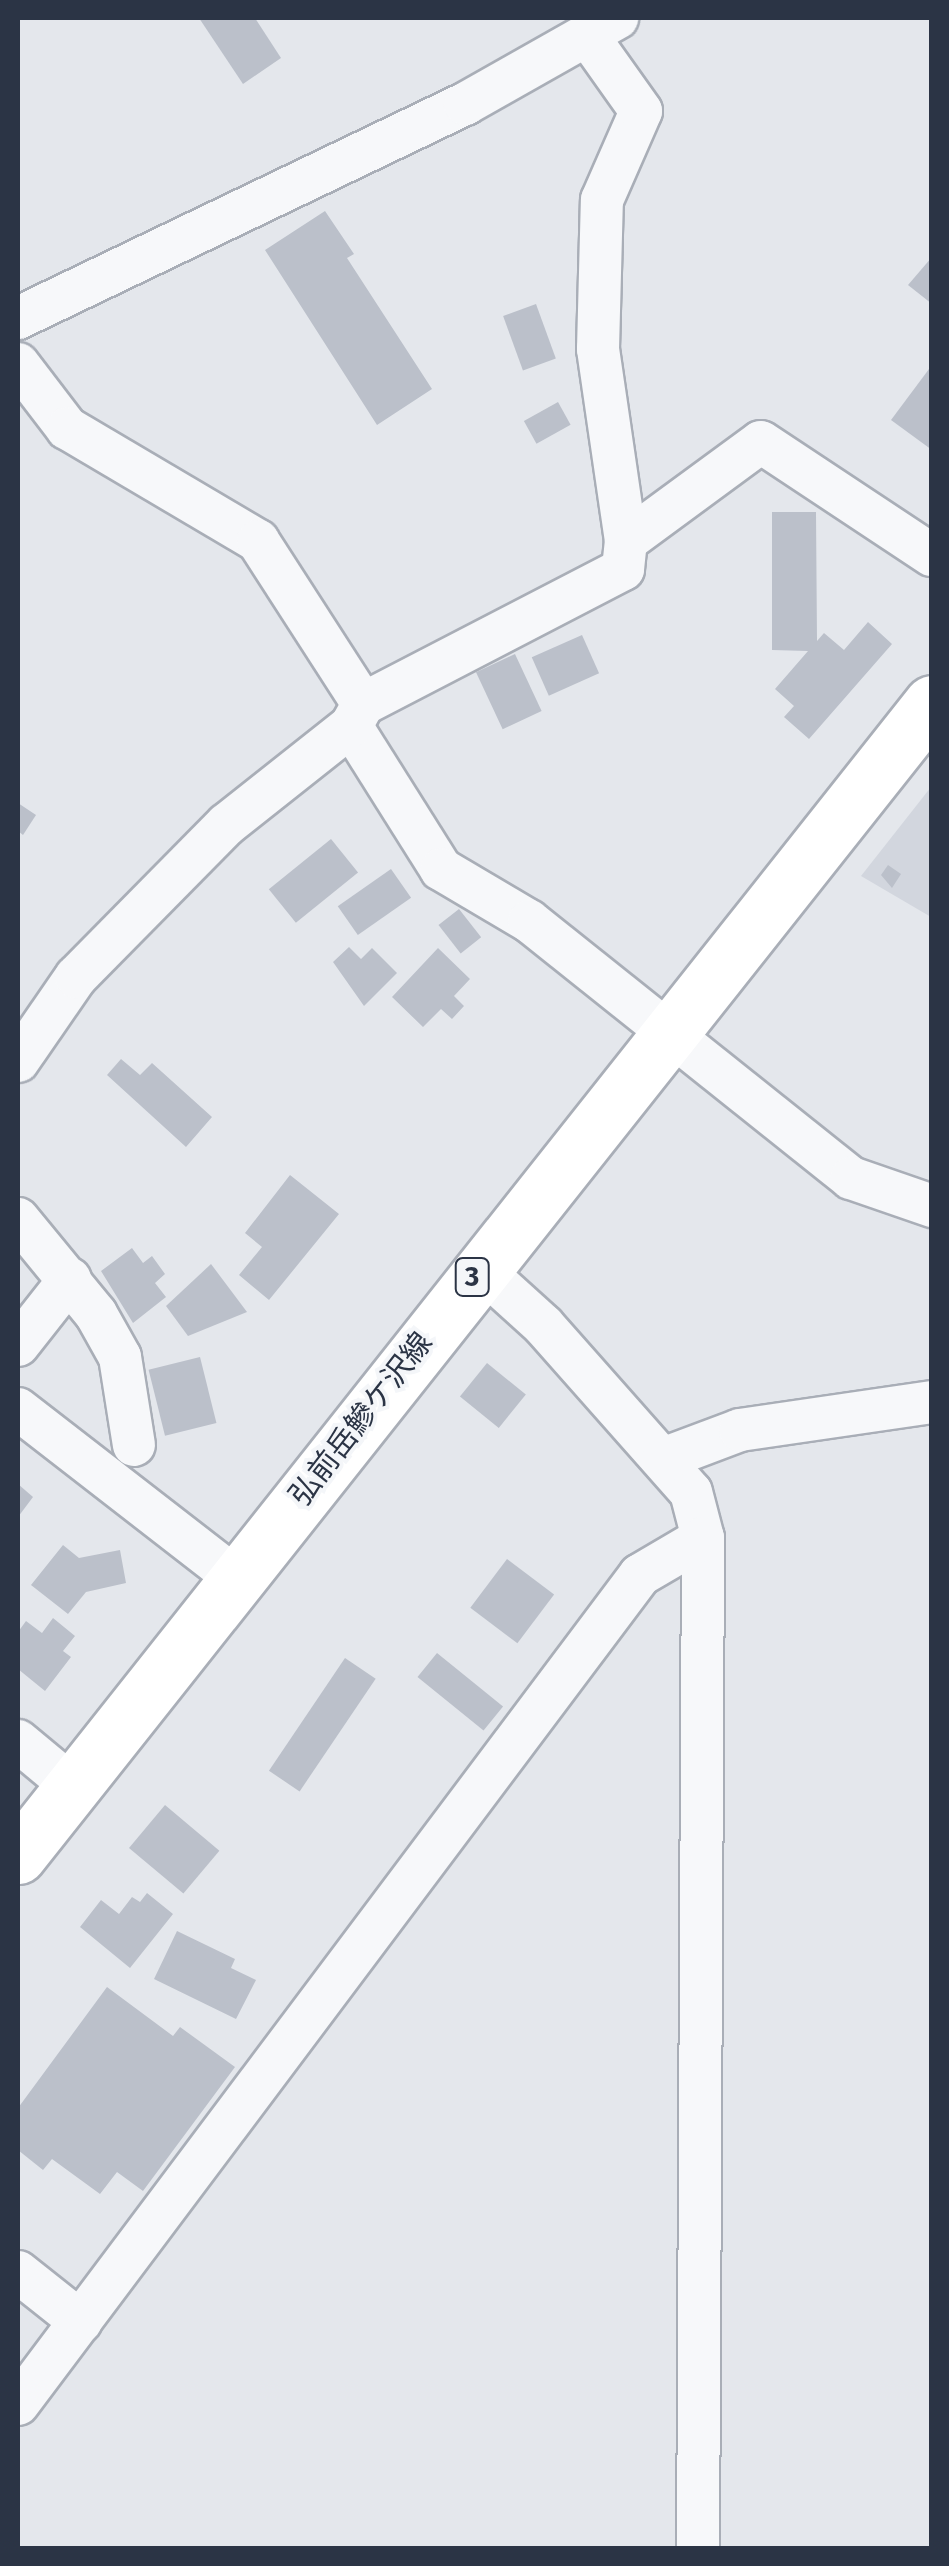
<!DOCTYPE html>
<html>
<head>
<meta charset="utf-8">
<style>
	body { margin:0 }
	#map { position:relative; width:949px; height:2566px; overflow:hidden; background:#e4e7ec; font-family:"Fira Sans","Noto Sans JP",sans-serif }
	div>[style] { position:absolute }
	.built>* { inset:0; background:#d2d6de }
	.building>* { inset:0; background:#bbc0ca; transform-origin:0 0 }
	.roads { filter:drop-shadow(2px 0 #a9aeb7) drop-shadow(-2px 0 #a9aeb7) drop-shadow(0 2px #a9aeb7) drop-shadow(0 -2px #a9aeb7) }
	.minor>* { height:42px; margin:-21px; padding:0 21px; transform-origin:21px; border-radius:21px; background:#f7f8fa }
	.major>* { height:55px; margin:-27.5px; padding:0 27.5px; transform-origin:27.5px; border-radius:27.5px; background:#fff }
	span { translate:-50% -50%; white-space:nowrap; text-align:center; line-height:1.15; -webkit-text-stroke:8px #f4f6f9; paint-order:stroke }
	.shield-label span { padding:2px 8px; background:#f4f6f9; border:2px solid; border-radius:8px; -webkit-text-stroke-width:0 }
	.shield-label { font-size:28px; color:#2b3445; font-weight:700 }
	.street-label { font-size:30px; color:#2b3445 }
	.frame { position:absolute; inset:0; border:20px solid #2b3445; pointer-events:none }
</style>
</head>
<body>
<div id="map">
	<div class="built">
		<i style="clip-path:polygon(931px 787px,931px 917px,861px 876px)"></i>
	</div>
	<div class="building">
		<i style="clip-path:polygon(199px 18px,255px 18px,281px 58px,243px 84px)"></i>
		<i style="clip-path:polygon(325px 211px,354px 254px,347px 258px,432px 389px,377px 425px,265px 250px)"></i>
		<i style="clip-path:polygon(932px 257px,932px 304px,908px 285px)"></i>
		<i style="left:536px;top:304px;width:58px;height:35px;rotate:70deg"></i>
		<i style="clip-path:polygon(932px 365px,932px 450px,891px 420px)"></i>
		<i style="left:558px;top:402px;width:26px;height:39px;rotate:61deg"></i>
		<i style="clip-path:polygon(772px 512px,816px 512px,817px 641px,824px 633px,844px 650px,868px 622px,892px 644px,809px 739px,784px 717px,794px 706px,775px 689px,808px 651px,772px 650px)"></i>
		<i style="left:582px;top:635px;width:42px;height:55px;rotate:66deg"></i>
		<i style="left:515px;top:654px;width:63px;height:43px;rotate:65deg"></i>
		<i style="clip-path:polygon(18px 803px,36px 815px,23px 835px,18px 831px)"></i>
		<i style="left:331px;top:839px;width:43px;height:80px;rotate:51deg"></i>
		<i style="clip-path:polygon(888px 865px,901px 874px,892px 888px,881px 875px)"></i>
		<i style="left:391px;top:869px;width:35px;height:65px;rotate:55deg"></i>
		<i style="left:459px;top:909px;width:36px;height:26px;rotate:52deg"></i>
		<i style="clip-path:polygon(349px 947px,361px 959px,372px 948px,397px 973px,364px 1006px,333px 962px)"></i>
		<i style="clip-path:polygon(438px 948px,470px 979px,454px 996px,464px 1006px,452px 1019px,441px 1009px,423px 1027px,392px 997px)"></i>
		<i style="clip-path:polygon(121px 1059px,140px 1075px,152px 1063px,212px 1117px,186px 1147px,107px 1075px)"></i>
		<i style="clip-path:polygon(290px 1175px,339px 1214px,269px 1300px,239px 1275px,262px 1247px,245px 1233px)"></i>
		<i style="clip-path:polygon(132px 1248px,143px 1263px,152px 1256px,165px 1274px,155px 1283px,166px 1297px,133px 1323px,101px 1271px)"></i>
		<i style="clip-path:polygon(211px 1264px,247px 1312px,188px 1336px,166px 1306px)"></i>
		<i style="left:200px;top:1357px;width:68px;height:53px;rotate:76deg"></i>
		<i style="left:487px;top:1363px;width:50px;height:43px;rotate:39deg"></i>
		<i style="clip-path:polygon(18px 1484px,33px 1497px,18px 1517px)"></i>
		<i style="clip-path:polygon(63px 1545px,79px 1558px,120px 1550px,126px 1583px,86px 1592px,68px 1614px,31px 1585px)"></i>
		<i style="left:507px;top:1559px;width:59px;height:61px;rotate:37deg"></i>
		<i style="clip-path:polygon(53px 1618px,75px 1636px,63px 1651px,71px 1657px,45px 1691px,18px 1669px,18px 1632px,26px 1621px,42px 1633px)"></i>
		<i style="left:437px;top:1653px;width:85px;height:31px;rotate:39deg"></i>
		<i style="left:345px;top:1658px;width:37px;height:136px;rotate:34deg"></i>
		<i style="left:165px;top:1805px;width:71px;height:56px;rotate:40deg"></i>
		<i style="clip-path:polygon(147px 1893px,173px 1914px,130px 1968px,80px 1927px,101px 1900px,119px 1914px,132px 1897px,140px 1902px)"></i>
		<i style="clip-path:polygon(177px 1931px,235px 1959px,231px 1968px,256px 1980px,236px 2019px,154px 1979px)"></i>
		<i style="clip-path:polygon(107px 1987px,173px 2036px,180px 2027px,235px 2067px,143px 2191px,117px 2172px,100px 2194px,52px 2159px,43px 2170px,18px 2150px,18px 2108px)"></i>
	</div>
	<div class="roads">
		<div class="minor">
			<i style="left:18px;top:318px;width:496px;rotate:-25.6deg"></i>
			<i style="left:465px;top:104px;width:175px;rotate:-29.5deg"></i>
			<i style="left:18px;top:364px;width:81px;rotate:52.6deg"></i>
			<i style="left:67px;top:428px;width:222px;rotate:30.6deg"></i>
			<i style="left:258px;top:541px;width:194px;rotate:57.2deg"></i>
			<i style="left:626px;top:541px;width:167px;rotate:-36.3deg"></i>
			<i style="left:761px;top:442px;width:205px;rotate:33.5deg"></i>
			<i style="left:351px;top:726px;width:169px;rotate:57.8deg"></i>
			<i style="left:441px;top:869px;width:102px;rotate:30.6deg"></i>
			<i style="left:529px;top:921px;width:412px;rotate:38.6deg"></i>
			<i style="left:851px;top:1178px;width:86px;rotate:19.1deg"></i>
			<i style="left:18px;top:1061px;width:102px;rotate:-55.4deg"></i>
			<i style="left:76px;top:977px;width:214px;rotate:-45.4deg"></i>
			<i style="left:226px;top:825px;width:159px;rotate:-38.4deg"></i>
			<i style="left:351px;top:726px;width:25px;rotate:-61deg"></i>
			<i style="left:363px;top:704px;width:293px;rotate:-27.4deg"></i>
			<i style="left:623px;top:569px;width:28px;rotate:-84deg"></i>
			<i style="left:626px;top:541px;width:194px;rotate:-98.3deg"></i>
			<i style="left:598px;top:349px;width:149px;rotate:-88.5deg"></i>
			<i style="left:602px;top:200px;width:97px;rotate:-66.3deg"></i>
			<i style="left:641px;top:111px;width:93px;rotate:-125.4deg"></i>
			<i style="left:18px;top:1219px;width:123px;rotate:50.6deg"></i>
			<i style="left:96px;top:1314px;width:49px;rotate:60.8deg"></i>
			<i style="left:120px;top:1357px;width:89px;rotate:81deg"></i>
			<i style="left:480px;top:1268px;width:85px;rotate:42.1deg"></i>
			<i style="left:543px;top:1325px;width:223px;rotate:48.5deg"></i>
			<i style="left:691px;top:1492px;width:48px;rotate:75.4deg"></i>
			<i style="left:703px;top:1538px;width:1010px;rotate:90.28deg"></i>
			<i style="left:18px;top:1345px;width:84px;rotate:-51.8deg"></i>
			<i style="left:18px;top:1409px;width:276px;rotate:37.8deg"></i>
			<i style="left:663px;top:1459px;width:82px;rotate:-20.6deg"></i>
			<i style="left:740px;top:1430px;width:194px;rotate:-8.3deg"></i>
			<i style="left:18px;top:1741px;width:70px;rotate:39.8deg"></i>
			<i style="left:18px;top:2272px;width:80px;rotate:38.4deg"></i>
			<i style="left:18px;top:2404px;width:1036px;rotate:-53.12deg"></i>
			<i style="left:640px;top:1575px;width:73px;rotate:-30.4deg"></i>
		</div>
		<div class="major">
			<i style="left:18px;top:1856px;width:1471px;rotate:-51.6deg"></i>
		</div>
	</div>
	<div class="shield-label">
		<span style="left:472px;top:1277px">3</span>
	</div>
	<div class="street-label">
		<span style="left:361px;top:1419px;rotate:-52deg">弘前岳鰺ケ沢線</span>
	</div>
	<div class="frame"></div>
</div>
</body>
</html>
